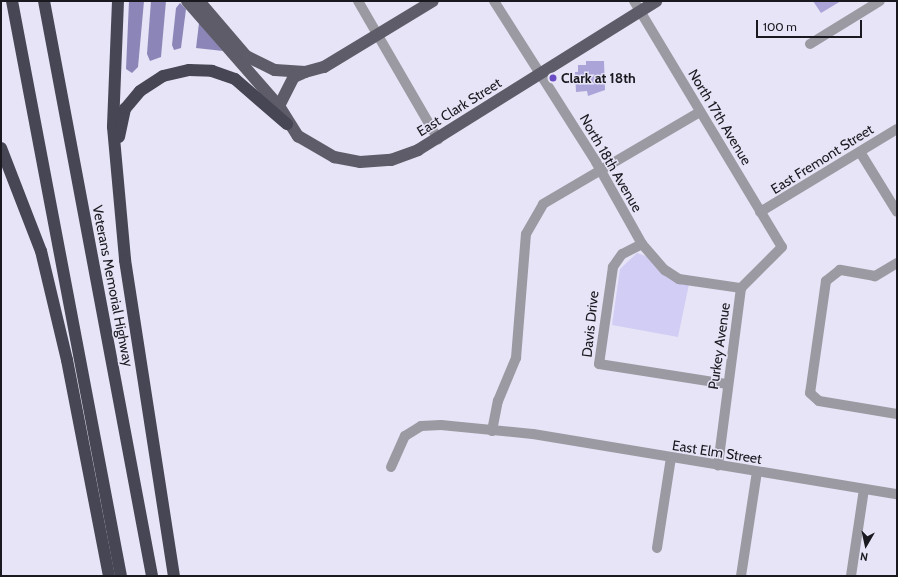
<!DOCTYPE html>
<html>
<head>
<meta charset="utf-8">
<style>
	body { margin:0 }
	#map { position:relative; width:898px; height:577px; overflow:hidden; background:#e6e4f6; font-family:Cabin,sans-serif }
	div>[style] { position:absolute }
	.green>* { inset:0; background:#d1cdf5 }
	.water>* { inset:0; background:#8c86b8 }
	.building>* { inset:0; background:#aaa4d9 }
	.minor>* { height:10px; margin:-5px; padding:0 5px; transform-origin:5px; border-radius:5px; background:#9b9aa2 }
	.major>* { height:12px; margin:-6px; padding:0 6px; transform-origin:6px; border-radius:6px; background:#5d5c68 }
	.highway>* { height:12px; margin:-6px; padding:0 6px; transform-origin:6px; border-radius:6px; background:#474654 }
	.dots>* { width:11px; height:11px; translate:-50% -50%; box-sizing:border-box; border:2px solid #e6e4f6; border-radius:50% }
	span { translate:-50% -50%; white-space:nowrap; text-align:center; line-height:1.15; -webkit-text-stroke:3px #e6e4f6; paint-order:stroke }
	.poi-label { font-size:14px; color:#1a191f; font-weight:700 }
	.left { translate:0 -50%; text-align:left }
	.street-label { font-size:14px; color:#1a191f }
	.frame { position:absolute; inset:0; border:2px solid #1a191f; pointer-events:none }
	.north { position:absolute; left:846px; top:525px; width:40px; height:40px; -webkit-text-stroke:3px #e6e4f6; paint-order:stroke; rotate:189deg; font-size:11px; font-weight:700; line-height:16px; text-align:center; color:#1a191f }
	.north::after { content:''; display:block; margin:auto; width:14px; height:18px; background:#1a191f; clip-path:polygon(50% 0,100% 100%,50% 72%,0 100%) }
	.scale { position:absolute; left:756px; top:20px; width:106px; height:18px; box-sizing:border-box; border:2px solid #1a191f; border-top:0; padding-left:5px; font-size:12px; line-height:14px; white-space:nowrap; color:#1a191f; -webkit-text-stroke:3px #e6e4f6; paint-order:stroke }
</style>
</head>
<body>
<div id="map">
	<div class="green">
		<i style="clip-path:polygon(637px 253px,648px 257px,662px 273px,689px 284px,678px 337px,612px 325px,620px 269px)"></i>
	</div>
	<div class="water">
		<i style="clip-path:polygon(129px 1px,144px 1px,138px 67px,132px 73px,126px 69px)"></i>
		<i style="clip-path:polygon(151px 1px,166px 1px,161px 57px,150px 61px,147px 54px)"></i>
		<i style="clip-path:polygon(180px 3px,186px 9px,181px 48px,174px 50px,172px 45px,176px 8px)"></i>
		<i style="clip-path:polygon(199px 23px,223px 51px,196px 48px)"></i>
	</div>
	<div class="building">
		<i style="clip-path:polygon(813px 1px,841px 1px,821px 13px)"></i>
		<i style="clip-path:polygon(586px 61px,604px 61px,605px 90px,588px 96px,587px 91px,576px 92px,575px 72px,578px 72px,578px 65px,586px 65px)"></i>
	</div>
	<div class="minor">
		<i style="left:358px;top:1px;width:160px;rotate:59.9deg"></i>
		<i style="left:494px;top:1px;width:191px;rotate:57.6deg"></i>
		<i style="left:596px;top:162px;width:94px;rotate:60.7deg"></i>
		<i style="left:642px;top:244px;width:35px;rotate:49deg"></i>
		<i style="left:665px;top:270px;width:17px;rotate:33deg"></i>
		<i style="left:679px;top:279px;width:63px;rotate:8.3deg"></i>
		<i style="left:634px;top:1px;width:287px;rotate:59deg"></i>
		<i style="left:782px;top:247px;width:58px;rotate:135deg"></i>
		<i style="left:741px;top:288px;width:179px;rotate:97.4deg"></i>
		<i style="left:810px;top:44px;width:82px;rotate:-31.6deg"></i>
		<i style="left:860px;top:152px;width:70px;rotate:58.3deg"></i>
		<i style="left:760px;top:212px;width:160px;rotate:-31.2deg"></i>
		<i style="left:642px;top:244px;width:22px;rotate:153deg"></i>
		<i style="left:622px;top:254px;width:16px;rotate:125deg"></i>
		<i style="left:613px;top:267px;width:98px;rotate:98.2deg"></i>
		<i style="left:599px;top:364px;width:130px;rotate:8.9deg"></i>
		<i style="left:897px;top:263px;width:26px;rotate:149deg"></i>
		<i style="left:875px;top:276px;width:36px;rotate:-170deg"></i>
		<i style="left:840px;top:270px;width:18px;rotate:142deg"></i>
		<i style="left:826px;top:281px;width:113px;rotate:98.1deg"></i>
		<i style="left:810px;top:393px;width:12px;rotate:42deg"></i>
		<i style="left:819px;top:401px;width:79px;rotate:9.5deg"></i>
		<i style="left:492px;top:431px;width:31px;rotate:-79deg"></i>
		<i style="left:498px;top:401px;width:47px;rotate:-67.3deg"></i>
		<i style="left:516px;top:358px;width:124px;rotate:-85.4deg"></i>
		<i style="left:526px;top:234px;width:34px;rotate:-60deg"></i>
		<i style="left:543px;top:204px;width:182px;rotate:-30.4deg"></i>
		<i style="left:391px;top:467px;width:34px;rotate:-66deg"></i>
		<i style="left:405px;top:436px;width:19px;rotate:-32deg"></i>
		<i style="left:421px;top:426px;width:20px;rotate:-3deg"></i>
		<i style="left:441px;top:425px;width:92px;rotate:5.6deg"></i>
		<i style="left:533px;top:434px;width:369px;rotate:9.4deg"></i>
		<i style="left:657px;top:548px;width:91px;rotate:-81.2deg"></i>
		<i style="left:741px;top:576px;width:105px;rotate:-81.3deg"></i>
		<i style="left:851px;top:576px;width:88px;rotate:-81.5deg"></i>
	</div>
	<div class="major">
		<i style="left:187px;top:1px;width:140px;rotate:48.8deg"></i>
		<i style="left:279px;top:106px;width:36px;rotate:58deg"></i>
		<i style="left:298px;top:136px;width:42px;rotate:30.3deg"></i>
		<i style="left:334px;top:157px;width:26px;rotate:11deg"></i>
		<i style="left:360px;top:162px;width:31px;rotate:-4deg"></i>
		<i style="left:391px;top:160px;width:29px;rotate:-20deg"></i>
		<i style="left:418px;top:150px;width:281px;rotate:-32deg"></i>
		<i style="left:199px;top:1px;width:72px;rotate:49.5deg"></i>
		<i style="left:246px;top:56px;width:32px;rotate:26deg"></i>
		<i style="left:275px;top:70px;width:30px;rotate:4deg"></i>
		<i style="left:305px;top:72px;width:20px;rotate:-15deg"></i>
		<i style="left:324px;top:67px;width:127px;rotate:-31.2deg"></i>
		<i style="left:279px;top:106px;width:33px;rotate:-63deg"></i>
		<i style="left:294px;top:77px;width:12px;rotate:-24deg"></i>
	</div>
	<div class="highway">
		<i style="left:12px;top:1px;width:585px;rotate:79.27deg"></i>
		<i style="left:44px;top:1px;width:585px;rotate:79.36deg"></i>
		<i style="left:118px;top:1px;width:126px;rotate:92.3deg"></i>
		<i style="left:113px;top:127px;width:134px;rotate:84.8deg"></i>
		<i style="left:125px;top:260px;width:320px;rotate:81.2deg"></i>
		<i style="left:119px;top:137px;width:29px;rotate:-78deg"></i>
		<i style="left:125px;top:109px;width:23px;rotate:-50deg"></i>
		<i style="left:140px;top:91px;width:27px;rotate:-33deg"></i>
		<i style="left:163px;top:76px;width:27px;rotate:-13deg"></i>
		<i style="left:189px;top:70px;width:23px;rotate:2deg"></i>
		<i style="left:212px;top:71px;width:24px;rotate:19deg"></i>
		<i style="left:235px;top:79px;width:69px;rotate:40.9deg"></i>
		<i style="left:1px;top:148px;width:110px;rotate:68.8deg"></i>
		<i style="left:41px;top:251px;width:112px;rotate:76.6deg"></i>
		<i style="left:67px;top:360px;width:220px;rotate:79deg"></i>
	</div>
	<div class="dots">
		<i style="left:553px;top:78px;background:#694bc4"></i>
	</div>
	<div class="poi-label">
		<span class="left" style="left:561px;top:78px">Clark at 18th</span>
	</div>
	<div class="street-label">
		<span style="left:459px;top:107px;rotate:-32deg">East Clark Street</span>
		<span style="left:720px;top:117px;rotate:59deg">North 17th Avenue</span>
		<span style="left:822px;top:159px;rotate:-32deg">East Fremont Street</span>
		<span style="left:611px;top:163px;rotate:60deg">North 18th Avenue</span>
		<span style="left:113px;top:286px;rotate:79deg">Veterans Memorial Highway</span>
		<span style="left:590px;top:324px;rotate:-84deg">Davis Drive</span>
		<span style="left:719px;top:346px;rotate:-82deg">Purkey Avenue</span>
		<span style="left:717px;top:452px;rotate:9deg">East Elm Street</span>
	</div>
	<div class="frame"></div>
	<div class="north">N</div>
	<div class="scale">100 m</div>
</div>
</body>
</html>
